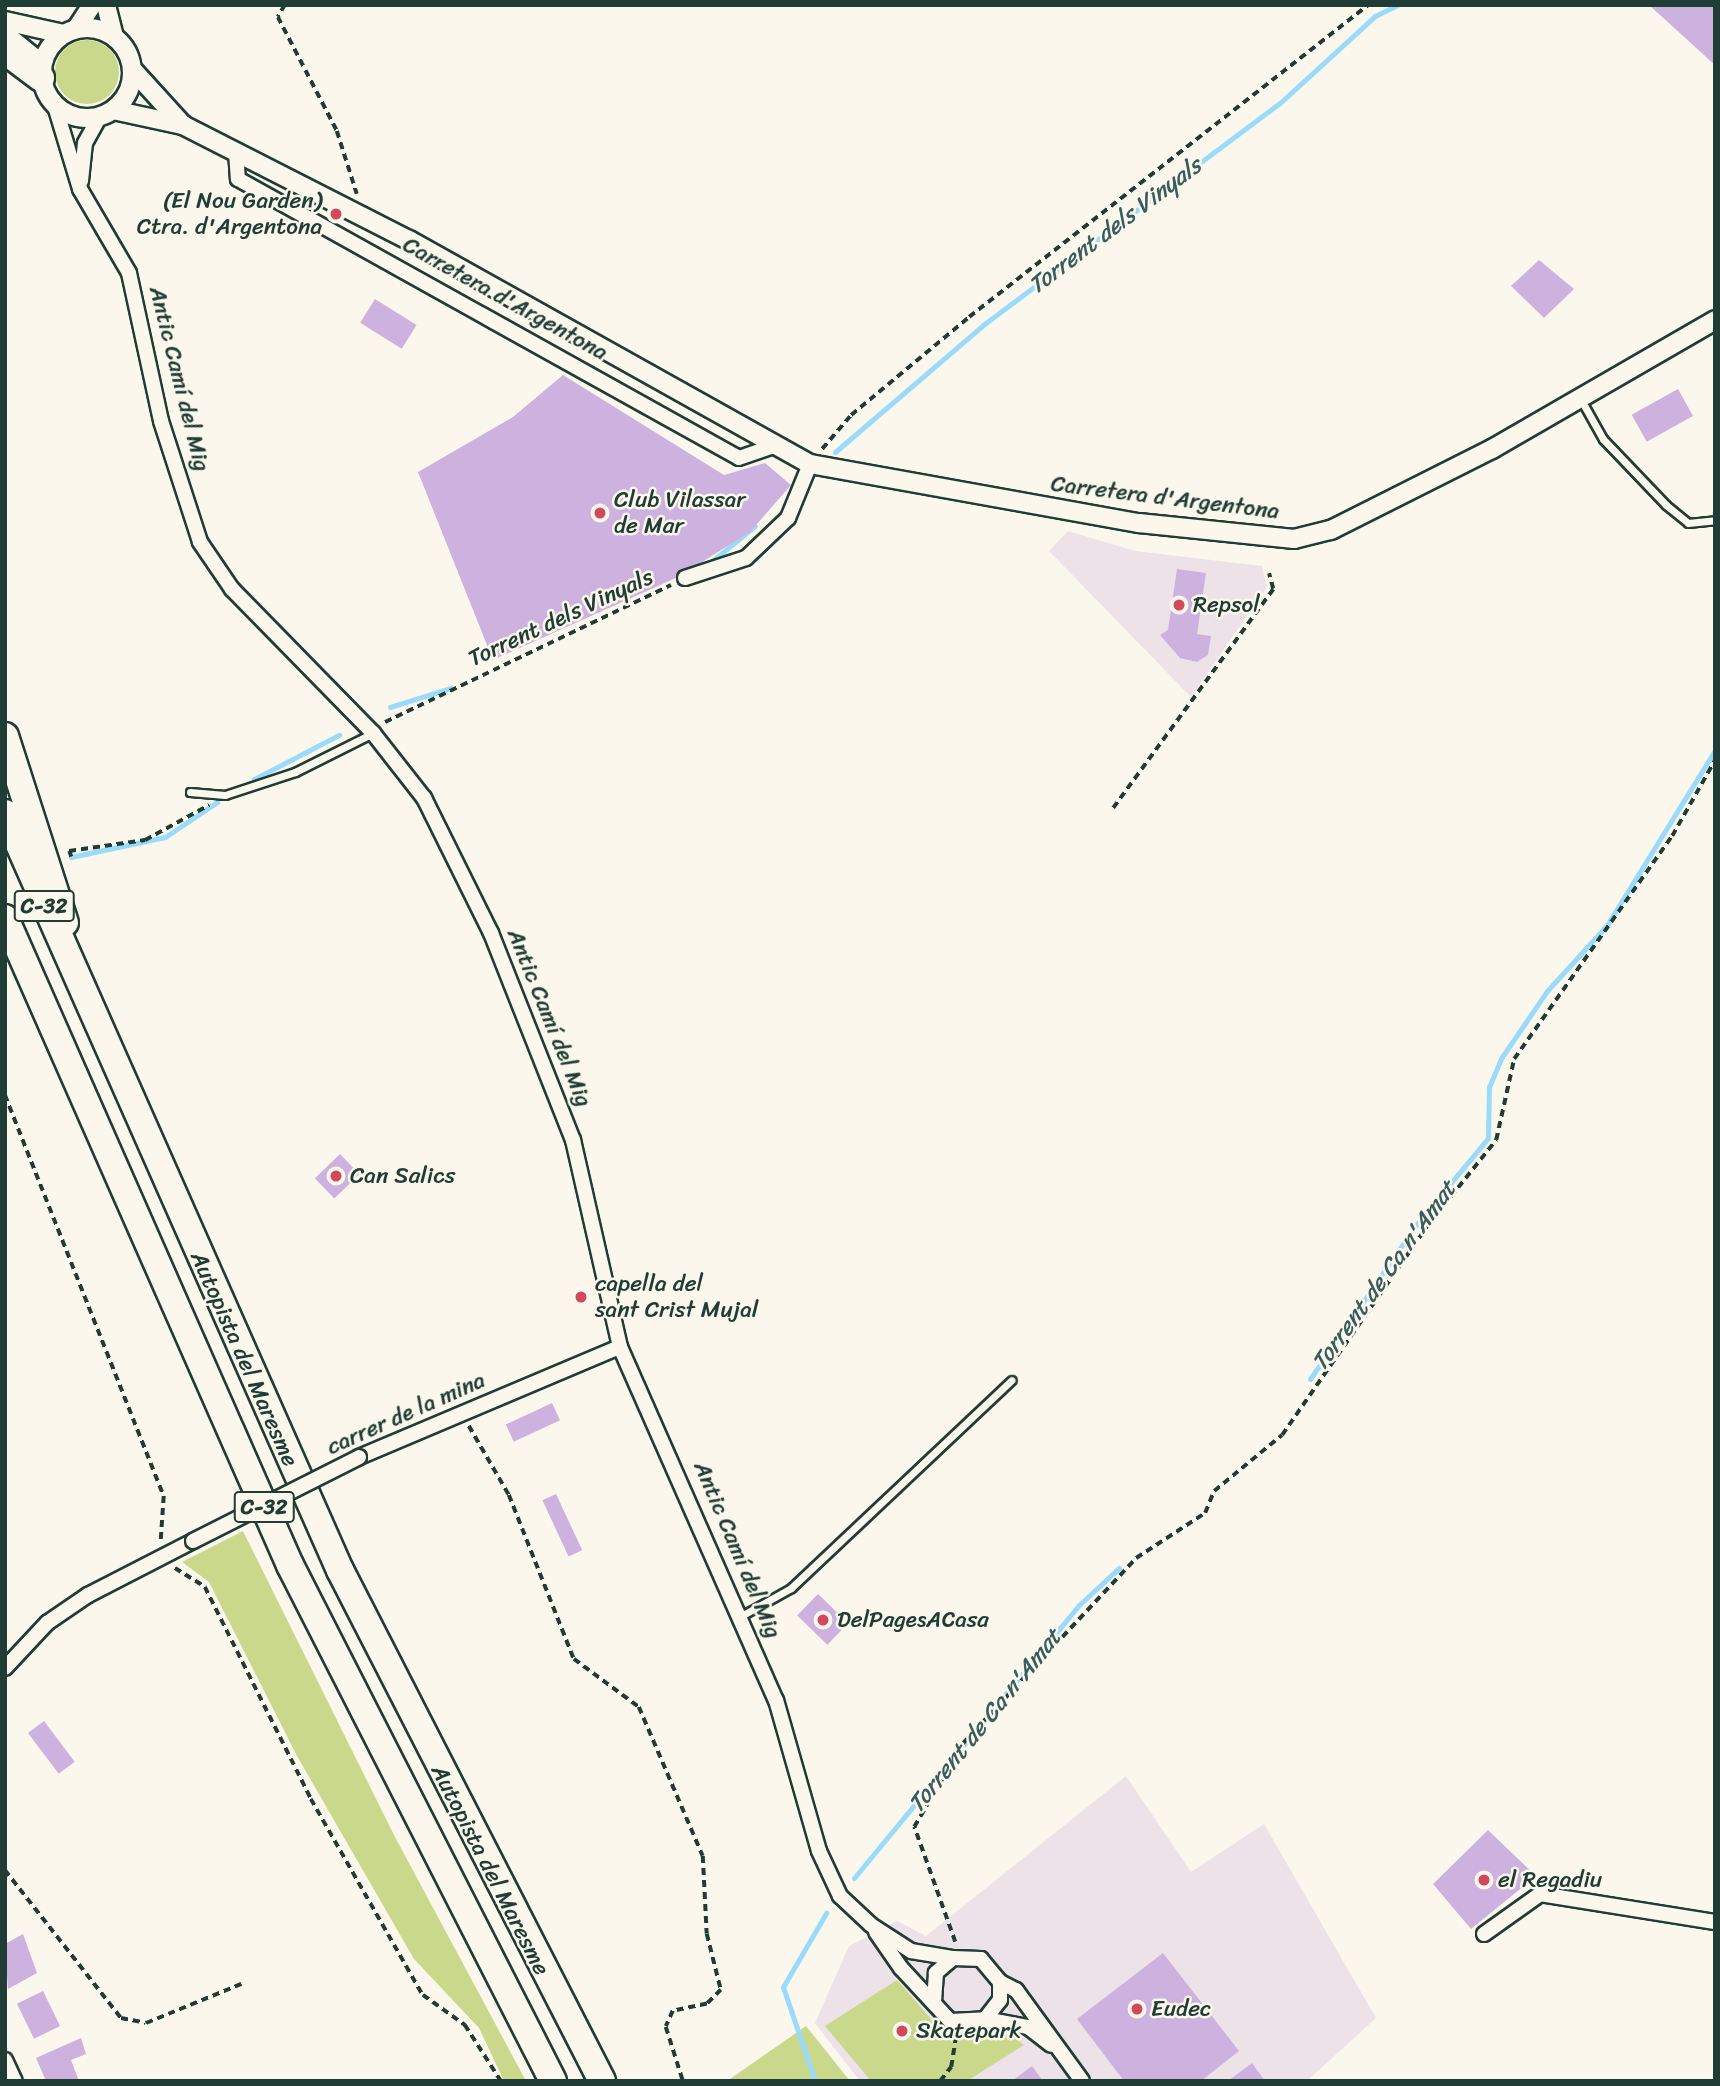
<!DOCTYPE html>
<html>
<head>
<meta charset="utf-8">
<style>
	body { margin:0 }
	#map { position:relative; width:1720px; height:2086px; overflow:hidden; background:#fbf7ec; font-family:Sriracha,sans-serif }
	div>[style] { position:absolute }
	.built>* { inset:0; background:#ede2e8 }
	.green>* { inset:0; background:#cad88c }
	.round { border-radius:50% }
	.stream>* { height:5px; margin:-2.5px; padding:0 2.5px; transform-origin:2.5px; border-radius:2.5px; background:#9adbfc }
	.building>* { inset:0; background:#cdb2df; transform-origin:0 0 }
	.path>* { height:3.5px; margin-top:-1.75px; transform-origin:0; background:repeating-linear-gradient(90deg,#1f3d34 0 7px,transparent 0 12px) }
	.roads { filter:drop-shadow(2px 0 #1f3d34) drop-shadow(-2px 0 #1f3d34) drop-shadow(0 2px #1f3d34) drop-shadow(0 -2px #1f3d34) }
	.service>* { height:7px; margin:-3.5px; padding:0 3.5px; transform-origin:3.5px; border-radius:3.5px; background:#fbf7ec }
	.minor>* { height:14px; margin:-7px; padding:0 7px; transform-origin:7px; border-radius:7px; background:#fbf7ec }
	.tertiary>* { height:18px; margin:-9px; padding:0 9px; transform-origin:9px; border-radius:9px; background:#fbf7ec }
	.tertiary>.ring { margin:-9px; padding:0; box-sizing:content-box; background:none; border:18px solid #fbf7ec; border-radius:50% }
	.motorway>* { height:26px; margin:-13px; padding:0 13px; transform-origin:13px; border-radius:13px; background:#fbf7ec }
	.bridges { filter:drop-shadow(2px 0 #1f3d34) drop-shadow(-2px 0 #1f3d34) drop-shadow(0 2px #1f3d34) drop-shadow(0 -2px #1f3d34) }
	.minor-bridge>* { height:14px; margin:-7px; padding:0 7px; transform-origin:7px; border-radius:7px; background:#fbf7ec }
	.dots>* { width:19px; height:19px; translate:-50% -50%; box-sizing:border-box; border:4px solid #fbf7ec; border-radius:50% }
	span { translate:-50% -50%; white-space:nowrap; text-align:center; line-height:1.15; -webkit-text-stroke:5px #fbf7ec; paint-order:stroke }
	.shield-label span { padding:2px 5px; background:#fbf7ec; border:2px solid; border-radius:5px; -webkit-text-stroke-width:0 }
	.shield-label { font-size:21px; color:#1f3d34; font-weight:700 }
	.poi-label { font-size:23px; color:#1f3d34 }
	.right { translate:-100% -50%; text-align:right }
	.left { translate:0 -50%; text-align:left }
	.street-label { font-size:23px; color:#1f3d34 }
	.water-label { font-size:24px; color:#385d5c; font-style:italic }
	.frame { position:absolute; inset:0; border:7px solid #1f3d34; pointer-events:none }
</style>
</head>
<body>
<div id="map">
	<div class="built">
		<i style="clip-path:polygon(1068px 531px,1135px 551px,1262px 566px,1267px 587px,1191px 697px,1049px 551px)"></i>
		<i style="clip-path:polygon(1126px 1776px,1191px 1872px,1264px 1824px,1376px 2018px,1307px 2081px,860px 2081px,815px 2023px,849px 1946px,897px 1921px,926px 1936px)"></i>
	</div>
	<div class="green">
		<i class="round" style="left:55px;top:40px;width:64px;height:64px"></i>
		<i style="clip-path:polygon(243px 1531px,395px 1837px,526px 2081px,504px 2081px,479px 2028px,414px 1959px,297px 1756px,209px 1582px,182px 1562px)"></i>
		<i style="clip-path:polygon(897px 1980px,938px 2027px,1012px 2036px,1024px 2045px,967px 2081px,871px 2081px,825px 2026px)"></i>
		<i style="clip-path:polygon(806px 2026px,850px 2081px,727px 2081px)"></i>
	</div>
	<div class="stream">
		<i style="left:835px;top:452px;width:195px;rotate:-40.6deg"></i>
		<i style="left:983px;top:325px;width:371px;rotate:-36.8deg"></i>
		<i style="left:1280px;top:103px;width:129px;rotate:-42.5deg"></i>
		<i style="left:1375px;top:16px;width:25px;rotate:-26deg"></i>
		<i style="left:706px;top:566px;width:63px;rotate:-39.2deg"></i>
		<i style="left:390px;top:707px;width:64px;rotate:-17.3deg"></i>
		<i style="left:254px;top:779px;width:96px;rotate:-27.4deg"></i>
		<i style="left:71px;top:857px;width:96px;rotate:-12deg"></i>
		<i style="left:165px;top:837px;width:63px;rotate:-33.9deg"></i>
		<i style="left:1310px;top:1379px;width:186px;rotate:-55.5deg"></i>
		<i style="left:1415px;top:1226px;width:114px;rotate:-50.3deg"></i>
		<i style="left:1488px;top:1138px;width:51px;rotate:-88.9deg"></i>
		<i style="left:1489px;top:1087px;width:33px;rotate:-67deg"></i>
		<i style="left:1502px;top:1057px;width:80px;rotate:-55.7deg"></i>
		<i style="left:1547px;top:991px;width:89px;rotate:-47.7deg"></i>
		<i style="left:1607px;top:925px;width:206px;rotate:-58.3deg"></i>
		<i style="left:854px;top:1878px;width:352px;rotate:-50.5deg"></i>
		<i style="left:1078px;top:1606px;width:56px;rotate:-42.8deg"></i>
		<i style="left:815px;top:2081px;width:99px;rotate:-108.8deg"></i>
		<i style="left:783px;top:1987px;width:86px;rotate:-59.8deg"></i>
	</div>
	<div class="building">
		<i style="clip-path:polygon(1649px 5px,1715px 5px,1715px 65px)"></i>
		<i style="clip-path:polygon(1539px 260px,1574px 289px,1544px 318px,1511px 286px)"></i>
		<i style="left:375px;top:299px;width:49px;height:28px;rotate:32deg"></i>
		<i style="clip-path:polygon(563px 375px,724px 475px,765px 463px,791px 485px,750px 532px,678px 577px,493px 660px,418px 472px,513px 417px)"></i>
		<i style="left:1678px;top:389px;width:31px;height:53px;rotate:61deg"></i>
		<i style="clip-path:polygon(1177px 569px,1206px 573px,1197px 634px,1211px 636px,1208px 655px,1197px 662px,1180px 658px,1160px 635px,1168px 630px)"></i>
		<i style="left:340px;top:1154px;width:28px;height:35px;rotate:46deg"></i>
		<i style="left:552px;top:1403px;width:19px;height:51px;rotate:65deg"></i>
		<i style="left:556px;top:1494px;width:62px;height:15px;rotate:65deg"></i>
		<i style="left:818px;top:1594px;width:42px;height:30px;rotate:44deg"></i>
		<i style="left:44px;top:1721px;width:51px;height:20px;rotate:53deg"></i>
		<i style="clip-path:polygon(1488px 1830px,1536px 1876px,1471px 1929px,1433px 1884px)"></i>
		<i style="clip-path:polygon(23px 1934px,37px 1973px,8px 1989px,5px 1944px)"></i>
		<i style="clip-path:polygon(1163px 1953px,1239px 2051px,1201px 2081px,1124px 2081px,1077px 2019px)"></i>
		<i style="left:43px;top:1991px;width:39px;height:29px;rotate:64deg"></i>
		<i style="clip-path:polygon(81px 2038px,86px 2054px,71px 2060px,79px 2081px,46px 2081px,36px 2058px)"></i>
		<i style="clip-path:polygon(1252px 2063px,1265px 2081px,1228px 2081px)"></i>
		<i style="clip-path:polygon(1032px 2066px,1043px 2081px,1012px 2081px)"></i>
	</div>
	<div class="path">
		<i style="left:285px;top:5px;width:14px;rotate:120deg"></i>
		<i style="left:278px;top:17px;width:128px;rotate:62.6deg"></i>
		<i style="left:337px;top:131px;width:66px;rotate:72.4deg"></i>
		<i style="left:822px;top:449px;width:45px;rotate:-49.5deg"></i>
		<i style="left:851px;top:415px;width:153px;rotate:-39.7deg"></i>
		<i style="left:969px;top:317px;width:507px;rotate:-38.02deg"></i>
		<i style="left:385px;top:722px;width:317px;rotate:-25.6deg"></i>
		<i style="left:1113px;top:808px;width:271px;rotate:-53.8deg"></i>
		<i style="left:1273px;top:589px;width:16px;rotate:-105deg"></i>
		<i style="left:71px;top:857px;width:6px;rotate:-108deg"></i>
		<i style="left:69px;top:851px;width:77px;rotate:-8.2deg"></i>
		<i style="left:145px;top:840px;width:73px;rotate:-28.7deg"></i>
		<i style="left:5px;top:1095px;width:431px;rotate:68.4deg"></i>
		<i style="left:164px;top:1496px;width:44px;rotate:93.9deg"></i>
		<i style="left:469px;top:1426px;width:80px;rotate:59.9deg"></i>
		<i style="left:509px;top:1495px;width:176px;rotate:68.4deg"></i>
		<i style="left:574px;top:1659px;width:81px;rotate:36.4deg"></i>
		<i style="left:639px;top:1707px;width:162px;rotate:66.8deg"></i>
		<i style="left:703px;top:1856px;width:78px;rotate:87.1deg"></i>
		<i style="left:707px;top:1934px;width:58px;rotate:76deg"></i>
		<i style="left:721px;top:1990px;width:20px;rotate:135deg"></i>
		<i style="left:707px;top:2004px;width:35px;rotate:168deg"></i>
		<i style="left:673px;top:2011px;width:17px;rotate:114deg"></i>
		<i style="left:666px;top:2027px;width:57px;rotate:72.5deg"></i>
		<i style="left:175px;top:1568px;width:36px;rotate:32deg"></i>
		<i style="left:205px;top:1587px;width:237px;rotate:63.4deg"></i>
		<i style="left:311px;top:1799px;width:226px;rotate:60.3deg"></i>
		<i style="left:423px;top:1995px;width:52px;rotate:35.5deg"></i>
		<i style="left:465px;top:2025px;width:67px;rotate:57.3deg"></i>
		<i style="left:5px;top:1870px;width:188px;rotate:51.9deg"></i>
		<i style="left:121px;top:2018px;width:25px;rotate:11deg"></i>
		<i style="left:146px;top:2023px;width:103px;rotate:-22.3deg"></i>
		<i style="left:955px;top:1942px;width:122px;rotate:-109.6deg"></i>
		<i style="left:914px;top:1827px;width:99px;rotate:-59.5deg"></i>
		<i style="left:964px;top:1742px;width:252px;rotate:-46.9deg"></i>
		<i style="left:1136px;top:1558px;width:82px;rotate:-33.1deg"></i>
		<i style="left:1205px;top:1513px;width:24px;rotate:-68deg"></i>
		<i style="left:1214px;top:1491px;width:88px;rotate:-39.5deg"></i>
		<i style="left:1282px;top:1435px;width:256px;rotate:-55.2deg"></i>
		<i style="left:1428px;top:1225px;width:109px;rotate:-51.3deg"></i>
		<i style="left:1496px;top:1140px;width:83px;rotate:-77.5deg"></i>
		<i style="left:1514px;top:1059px;width:273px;rotate:-54.7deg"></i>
		<i style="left:1672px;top:836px;width:87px;rotate:-60.5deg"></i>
		<i style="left:940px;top:2081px;width:18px;rotate:-52deg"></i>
		<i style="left:951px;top:2067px;width:31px;rotate:-81deg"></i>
	</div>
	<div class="roads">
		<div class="service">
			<i style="left:1580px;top:398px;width:47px;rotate:60.7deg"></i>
			<i style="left:1603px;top:439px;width:91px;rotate:46.3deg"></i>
			<i style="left:1666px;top:505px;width:28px;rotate:39deg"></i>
			<i style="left:1688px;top:523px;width:27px;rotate:-6deg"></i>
			<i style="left:190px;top:792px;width:35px;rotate:5deg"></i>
			<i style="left:225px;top:795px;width:74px;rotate:-18.2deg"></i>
			<i style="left:295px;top:772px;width:87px;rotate:-26.6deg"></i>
			<i style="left:741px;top:1616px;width:57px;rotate:-29.2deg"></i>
			<i style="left:791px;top:1588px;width:303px;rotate:-43.3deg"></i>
		</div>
		<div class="minor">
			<i style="left:55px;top:106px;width:87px;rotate:73.2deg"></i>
			<i style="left:80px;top:189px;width:97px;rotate:59.7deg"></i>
			<i style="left:129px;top:273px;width:151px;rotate:77.8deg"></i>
			<i style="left:161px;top:421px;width:127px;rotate:72.1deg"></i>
			<i style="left:200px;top:542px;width:57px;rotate:55.8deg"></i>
			<i style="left:232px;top:589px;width:202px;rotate:45.6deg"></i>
			<i style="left:373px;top:733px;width:83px;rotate:51.9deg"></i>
			<i style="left:424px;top:798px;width:151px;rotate:63.6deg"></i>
			<i style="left:491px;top:933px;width:223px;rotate:68.4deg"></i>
			<i style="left:573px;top:1140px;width:212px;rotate:77.2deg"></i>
			<i style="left:620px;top:1347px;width:386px;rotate:66.2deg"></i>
			<i style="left:776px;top:1700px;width:157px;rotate:74.1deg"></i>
			<i style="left:819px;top:1851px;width:50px;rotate:65deg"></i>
			<i style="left:840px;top:1896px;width:42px;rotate:43.1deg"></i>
			<i style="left:871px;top:1925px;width:48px;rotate:33deg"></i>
			<i style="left:911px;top:1951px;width:43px;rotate:9.5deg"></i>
			<i style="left:236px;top:152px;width:27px;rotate:86deg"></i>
			<i style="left:238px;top:179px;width:573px;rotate:29.11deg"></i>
			<i style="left:739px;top:458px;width:37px;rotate:-19deg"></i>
			<i style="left:81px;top:181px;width:38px;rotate:-84deg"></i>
			<i style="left:85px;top:143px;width:31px;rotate:-61deg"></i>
			<i style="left:685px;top:578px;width:64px;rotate:-18.2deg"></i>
			<i style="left:746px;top:558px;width:58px;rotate:-43.6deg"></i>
			<i style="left:788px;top:518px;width:58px;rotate:-67.8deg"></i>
			<i style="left:359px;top:1457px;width:283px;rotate:-22.9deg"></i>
			<i style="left:5px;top:1668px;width:62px;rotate:-47deg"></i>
			<i style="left:47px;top:1623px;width:50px;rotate:-34.3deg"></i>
			<i style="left:88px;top:1595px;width:118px;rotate:-27.2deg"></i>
			<i style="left:876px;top:1932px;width:44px;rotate:55.2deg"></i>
			<i style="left:901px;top:1968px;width:72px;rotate:47.2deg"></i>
			<i style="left:950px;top:2021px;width:35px;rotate:-3deg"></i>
			<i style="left:985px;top:2019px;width:24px;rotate:-52deg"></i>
			<i style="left:1000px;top:2000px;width:18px;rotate:-90deg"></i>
			<i style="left:1000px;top:1982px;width:30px;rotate:-130deg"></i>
			<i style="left:981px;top:1959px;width:28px;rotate:-178deg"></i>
			<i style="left:953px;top:1958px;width:23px;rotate:139deg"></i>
			<i style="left:936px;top:1973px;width:30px;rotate:94deg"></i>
			<i style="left:1484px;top:1934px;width:69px;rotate:-35.5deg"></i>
			<i style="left:1540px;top:1894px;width:177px;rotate:9.1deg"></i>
			<i style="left:1000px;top:1982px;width:18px;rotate:27deg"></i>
			<i style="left:1016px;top:1990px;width:112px;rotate:54deg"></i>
			<i style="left:985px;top:2019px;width:44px;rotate:10.5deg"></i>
			<i style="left:1028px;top:2027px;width:29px;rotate:38deg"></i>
			<i style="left:5px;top:2060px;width:23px;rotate:65deg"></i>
		</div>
		<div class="tertiary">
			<i style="left:106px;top:5px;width:32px;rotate:76deg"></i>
			<i style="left:5px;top:21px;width:59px;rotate:12.6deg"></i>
			<i class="ring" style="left:42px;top:28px;width:72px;height:72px"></i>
			<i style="left:77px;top:28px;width:27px;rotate:-57deg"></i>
			<i style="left:5px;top:34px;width:38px;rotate:39deg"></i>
			<i style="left:132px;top:69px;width:76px;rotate:47.7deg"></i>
			<i style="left:113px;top:110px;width:72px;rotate:12.1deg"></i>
			<i style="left:183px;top:125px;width:254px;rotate:27deg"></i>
			<i style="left:409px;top:240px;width:459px;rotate:29.2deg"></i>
			<i style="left:810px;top:464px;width:334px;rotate:10.2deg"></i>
			<i style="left:1139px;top:523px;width:156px;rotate:5.9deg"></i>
			<i style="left:1294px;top:539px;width:38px;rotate:-14deg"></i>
			<i style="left:1331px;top:530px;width:180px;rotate:-26.7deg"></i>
			<i style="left:1492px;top:449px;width:258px;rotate:-30deg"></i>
		</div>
		<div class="motorway">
			<i style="left:5px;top:51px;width:45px;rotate:36.9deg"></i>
			<i style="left:5px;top:736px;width:196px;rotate:72.2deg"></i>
			<i style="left:5px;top:813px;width:828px;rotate:66.13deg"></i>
			<i style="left:340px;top:1570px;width:574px;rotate:62.85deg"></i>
			<i style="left:5px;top:918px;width:707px;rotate:66.23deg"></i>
			<i style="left:290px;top:1565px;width:579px;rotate:62.99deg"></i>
		</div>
	</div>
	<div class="bridges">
		<div class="minor-bridge">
			<i style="left:193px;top:1541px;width:186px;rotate:-26.8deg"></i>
		</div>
	</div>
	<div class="dots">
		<i style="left:336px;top:214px;background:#d1495b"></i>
		<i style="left:600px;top:513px;background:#d1495b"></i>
		<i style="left:1179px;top:605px;background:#d1495b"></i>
		<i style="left:336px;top:1176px;background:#d1495b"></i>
		<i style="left:581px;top:1297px;background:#d1495b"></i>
		<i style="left:823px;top:1620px;background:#d1495b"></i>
		<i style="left:1484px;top:1880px;background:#d1495b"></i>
		<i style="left:1137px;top:2009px;background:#d1495b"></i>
		<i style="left:902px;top:2031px;background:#d1495b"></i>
	</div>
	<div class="shield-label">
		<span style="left:44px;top:906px">C-32</span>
		<span style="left:264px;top:1507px">C-32</span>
	</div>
	<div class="poi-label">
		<span class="right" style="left:322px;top:214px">(El Nou Garden)<br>Ctra. d'Argentona</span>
		<span class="left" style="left:614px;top:513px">Club Vilassar<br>de Mar</span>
		<span class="left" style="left:1193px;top:605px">Repsol</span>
		<span class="left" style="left:350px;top:1176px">Can Salics</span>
		<span class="left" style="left:595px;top:1297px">capella del<br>sant Crist Mujal</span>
		<span class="left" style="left:837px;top:1620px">DelPagesACasa</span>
		<span class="left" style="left:1498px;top:1880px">el Regadiu</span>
		<span class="left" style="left:1151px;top:2009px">Eudec</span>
		<span class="left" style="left:916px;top:2031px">Skatepark</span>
	</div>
	<div class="street-label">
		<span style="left:505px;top:299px;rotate:29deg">Carretera d'Argentona</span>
		<span style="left:179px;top:379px;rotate:76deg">Antic Camí del Mig</span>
		<span style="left:1165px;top:498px;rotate:7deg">Carretera d'Argentona</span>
		<span style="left:561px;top:618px;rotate:-25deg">Torrent dels Vinyals</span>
		<span style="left:549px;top:1018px;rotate:68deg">Antic Camí del Mig</span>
		<span style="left:244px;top:1359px;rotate:66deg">Autopista del Maresme</span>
		<span style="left:406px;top:1414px;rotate:-24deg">carrer de la mina</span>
		<span style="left:737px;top:1550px;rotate:67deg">Antic Camí del Mig</span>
		<span style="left:490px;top:1870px;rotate:63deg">Autopista del Maresme</span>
	</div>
	<div class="water-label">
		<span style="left:1115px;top:226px;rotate:-37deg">Torrent dels Vinyals</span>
		<span style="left:1384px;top:1276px;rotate:-54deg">Torrent de Ca n'Amat</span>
		<span style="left:985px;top:1721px;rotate:-51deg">Torrent de Ca n'Amat</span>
	</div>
	<div class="frame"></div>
</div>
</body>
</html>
